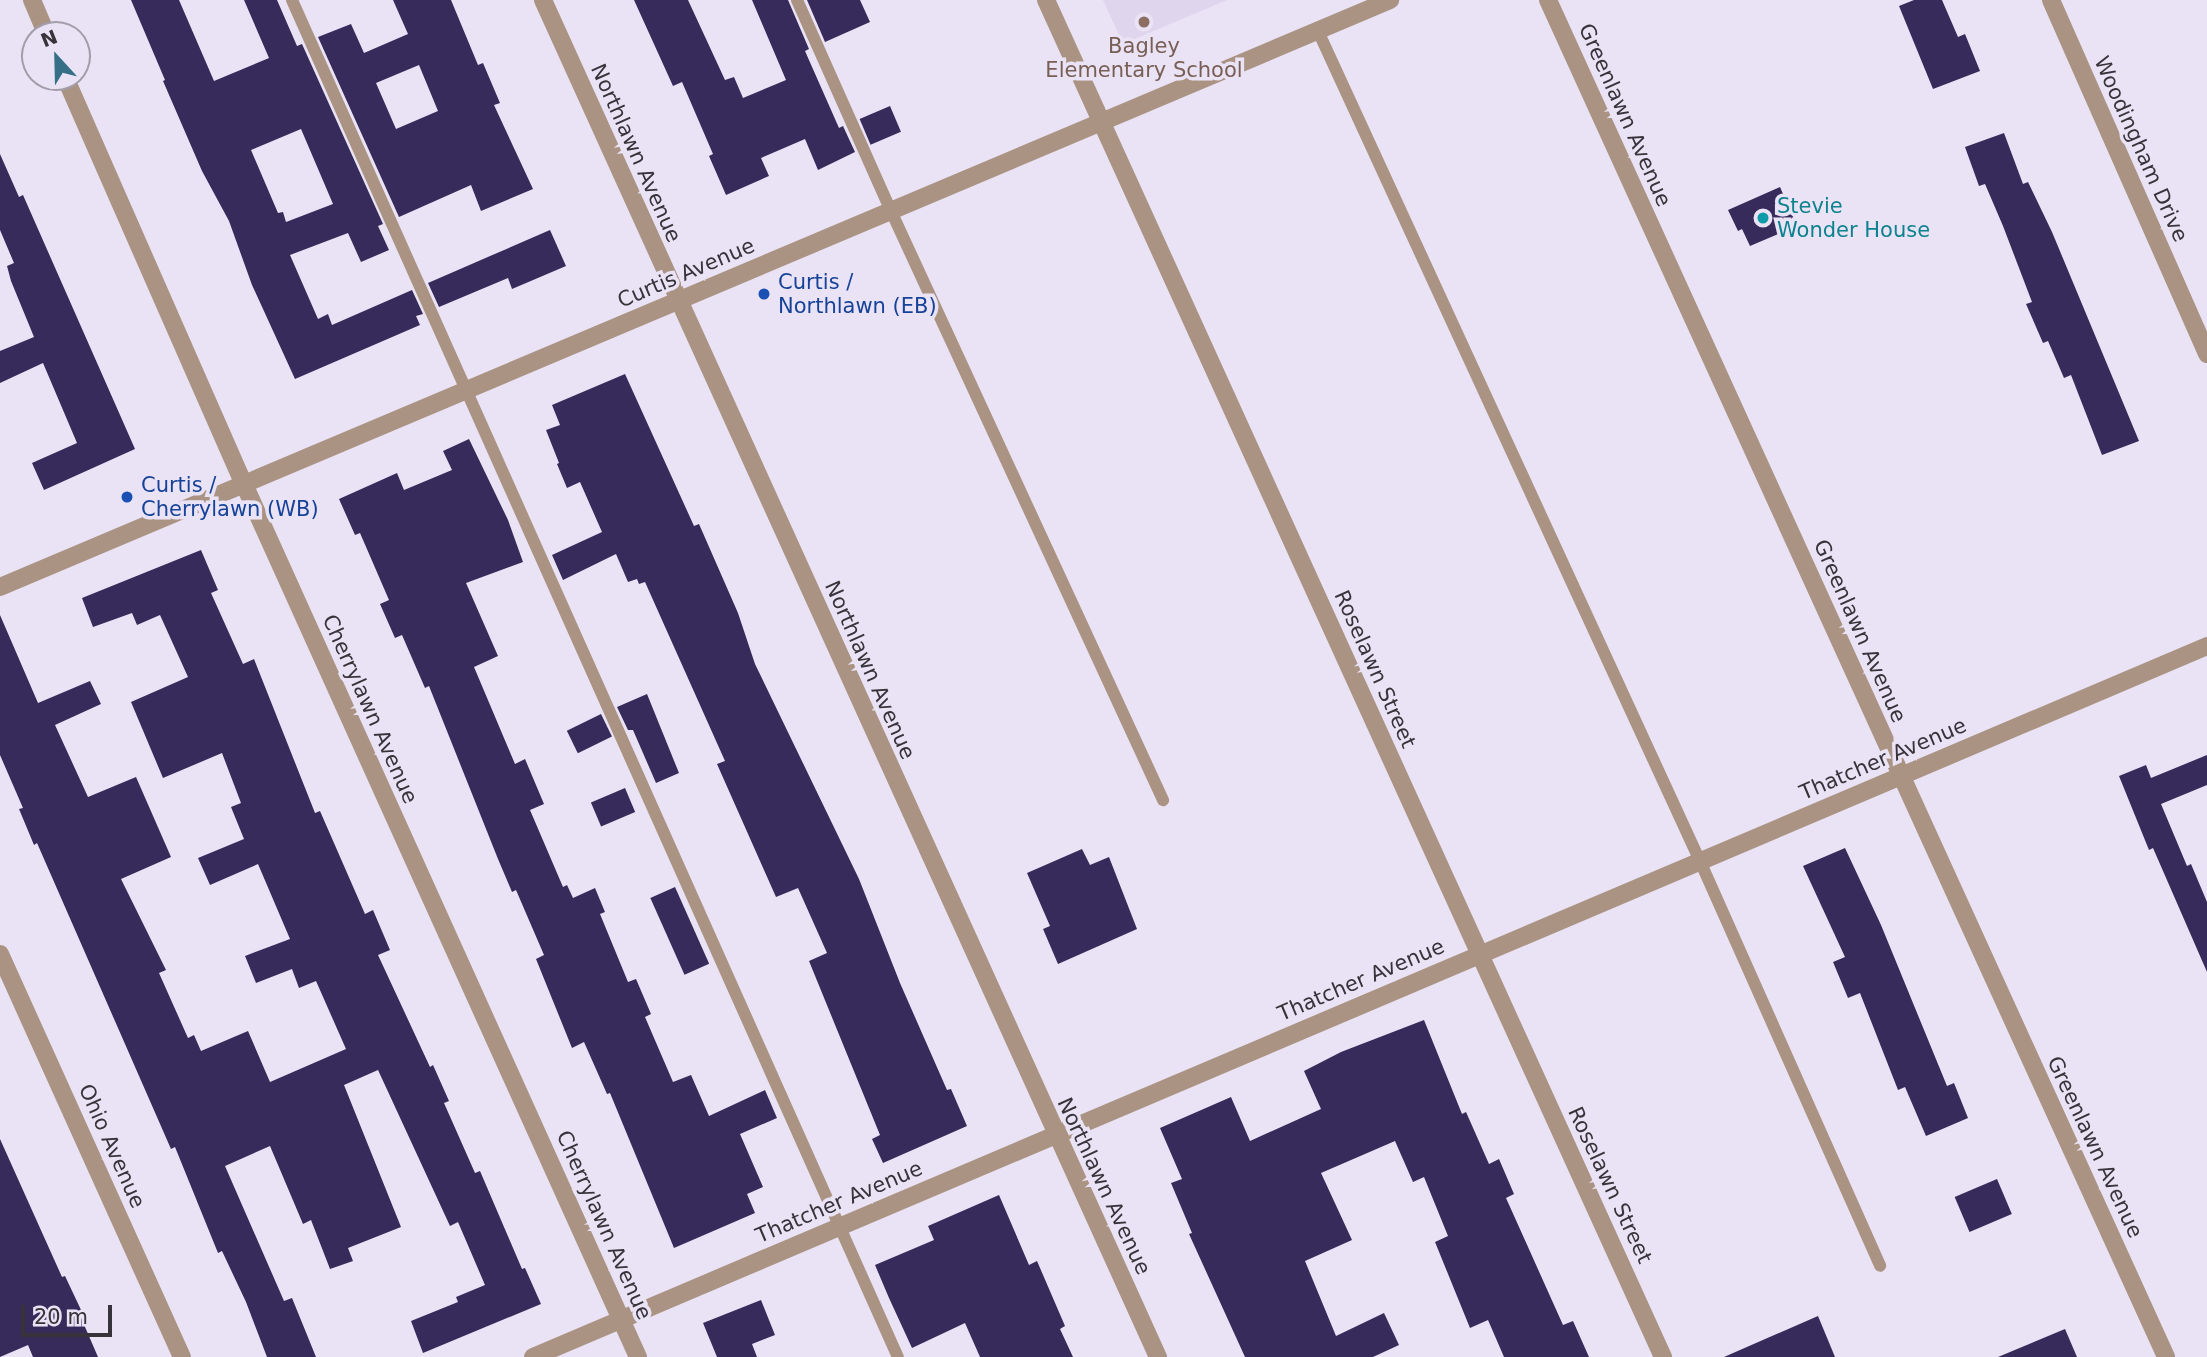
<!DOCTYPE html>
<html>
<head>
<meta charset="utf-8">
<style>
	body { margin:0 }
	#map { position:relative; width:2207px; height:1357px; overflow:hidden; background:#eae3f5; font-family:"DejaVu Sans",sans-serif }
	div>[style] { position:absolute }
	.built>* { inset:0; background:#dfd5ec }
	.building>* { inset:0; background:#362b5b; transform-origin:0 0 }
	.service>* { height:12px; margin:-6px; padding:0 6px; transform-origin:6px; border-radius:6px; background:#aa9382 }
	.minor>* { height:18px; margin:-9px; padding:0 9px; transform-origin:9px; border-radius:9px; background:#aa9382 }
	.tertiary>* { height:18px; margin:-9px; padding:0 9px; transform-origin:9px; border-radius:9px; background:#aa9382 }
	.dots>* { width:19px; height:19px; translate:-50% -50%; box-sizing:border-box; border:4px solid #eae3f5; border-radius:50% }
	span { translate:-50% -50%; white-space:nowrap; text-align:center; line-height:1.15; -webkit-text-stroke:7px #eae3f5; paint-order:stroke }
	.education-label { font-size:21px; color:#785e54 }
	.street-label { font-size:21px; color:#36333a }
	.culture-label { font-size:21px; color:#0d838f }
	.left { translate:0 -50%; text-align:left }
	.transit-label { font-size:21px; color:#164399 }
	.north { position:absolute; left:21px; top:21px; width:70px; height:70px; box-sizing:border-box; background:#eae3f5; border:2px solid #a29daa; border-radius:50%; rotate:338deg; font-size:19px; font-weight:700; line-height:28px; text-align:center; color:#36333a }
	.north::after { content:''; display:block; margin:auto; width:24px; height:32px; background:#357088; clip-path:polygon(50% 0,100% 100%,50% 72%,0 100%) }
	.scale { position:absolute; left:21px; top:1305px; width:91px; height:32px; box-sizing:border-box; border:4px solid #36333a; border-top:0; padding-left:9px; font-size:21px; line-height:24px; white-space:nowrap; color:#36333a; -webkit-text-stroke:5px #eae3f5; paint-order:stroke }
</style>
</head>
<body>
<div id="map">
	<div class="built">
		<i style="clip-path:polygon(1103px 0,1227px 0,1123px 44px)"></i>
	</div>
	<div class="building">
		<i style="clip-path:polygon(evenodd,131px 0,179px 0,214px 81px,269px 58px,244px 0,277px 0,297px 46px,302px 44px,383px 224px,378px 226px,389px 250px,361px 262px,348px 233px,290px 255px,318px 319px,328px 314px,332px 325px,412px 290px,423px 314px,416px 316px,420px 325px,295px 379px,252px 285px,229px 221px,202px 171px,163px 81px,165px 80px,131px 0,301px 129px,333px 204px,286px 222px,283px 212px,278px 213px,251px 150px,301px 129px)"></i>
		<i style="clip-path:polygon(evenodd,393px 0,451px 0,478px 65px,483px 63px,500px 103px,494px 105px,533px 189px,481px 211px,471px 185px,399px 217px,318px 37px,351px 24px,364px 53px,408px 34px,393px 0,419px 65px,438px 111px,396px 129px,376px 83px,419px 65px)"></i>
		<i style="clip-path:polygon(634px 0,688px 0,725px 80px,734px 77px,743px 98px,786px 80px,752px 0,788px 0,809px 49px,805px 51px,839px 128px,843px 126px,855px 152px,818px 170px,805px 139px,761px 158px,769px 176px,726px 195px,709px 156px,713px 154px,682px 82px,673px 86px)"></i>
		<i style="clip-path:polygon(807px 0,860px 0,870px 22px,825px 42px)"></i>
		<i style="clip-path:polygon(1914px 0,1942px 0,1958px 37px,1965px 34px,1980px 71px,1933px 89px,1899px 6px)"></i>
		<i style="left:890px;top:106px;width:28px;height:33px;rotate:67deg"></i>
		<i style="clip-path:polygon(2004px 133px,2023px 184px,2028px 182px,2052px 232px,2139px 441px,2102px 455px,2071px 375px,2064px 378px,2048px 341px,2043px 343px,2026px 304px,2032px 302px,2003px 226px,1985px 184px,1979px 186px,1965px 147px)"></i>
		<i style="clip-path:polygon(0 154px,19px 197px,23px 195px,135px 449px,44px 490px,32px 463px,77px 443px,43px 363px,0 383px,0 351px,34px 337px,11px 281px,7px 266px,14px 263px,0 230px)"></i>
		<i style="clip-path:polygon(1780px 187px,1797px 226px,1750px 246px,1742px 229px,1738px 231px,1728px 210px)"></i>
		<i style="clip-path:polygon(550px 230px,566px 266px,512px 289px,508px 278px,439px 307px,428px 283px)"></i>
		<i style="clip-path:polygon(625px 374px,694px 526px,699px 524px,738px 613px,755px 664px,859px 879px,900px 983px,947px 1090px,951px 1089px,967px 1126px,883px 1163px,872px 1139px,880px 1135px,809px 961px,827px 953px,798px 888px,776px 897px,717px 764px,725px 761px,645px 582px,639px 584px,637px 579px,628px 582px,616px 554px,563px 580px,552px 555px,602px 532px,580px 482px,567px 488px,557px 464px,559px 463px,546px 430px,560px 425px,552px 405px)"></i>
		<i style="clip-path:polygon(469px 439px,508px 520px,523px 562px,466px 583px,498px 656px,474px 667px,515px 764px,525px 759px,544px 804px,530px 810px,563px 887px,567px 885px,573px 898px,595px 888px,605px 912px,600px 914px,628px 982px,636px 979px,651px 1014px,645px 1017px,673px 1082px,691px 1075px,709px 1116px,765px 1090px,777px 1118px,740px 1134px,763px 1187px,747px 1194px,755px 1213px,674px 1248px,610px 1093px,607px 1094px,584px 1042px,572px 1048px,536px 959px,544px 955px,516px 890px,512px 892px,498px 859px,429px 686px,425px 688px,402px 635px,395px 638px,380px 604px,389px 600px,360px 533px,355px 535px,339px 499px,397px 473px,404px 490px,452px 470px,443px 451px)"></i>
		<i style="clip-path:polygon(201px 550px,218px 590px,211px 593px,243px 664px,254px 659px,315px 813px,320px 811px,365px 914px,373px 910px,390px 950px,378px 955px,430px 1067px,433px 1065px,449px 1101px,444px 1103px,475px 1173px,480px 1171px,522px 1269px,525px 1268px,541px 1304px,423px 1353px,411px 1321px,458px 1302px,456px 1297px,485px 1285px,458px 1222px,450px 1226px,378px 1070px,344px 1085px,401px 1227px,348px 1248px,353px 1261px,330px 1269px,311px 1220px,303px 1224px,270px 1146px,225px 1166px,284px 1301px,292px 1298px,316px 1357px,267px 1357px,246px 1302px,222px 1251px,218px 1253px,175px 1147px,171px 1149px,37px 843px,34px 845px,19px 809px,23px 808px,0 755px,0 615px,38px 703px,90px 681px,101px 704px,55px 725px,88px 797px,136px 777px,171px 857px,121px 879px,166px 970px,159px 973px,188px 1038px,194px 1035px,201px 1051px,248px 1031px,270px 1082px,346px 1049px,316px 981px,299px 988px,292px 969px,256px 983px,245px 956px,290px 939px,258px 864px,210px 885px,198px 858px,244px 839px,231px 807px,241px 803px,222px 753px,163px 778px,131px 702px,188px 677px,160px 615px,137px 625px,132px 613px,93px 627px,82px 598px)"></i>
		<i style="clip-path:polygon(647px 694px,679px 773px,656px 783px,633px 730px,628px 730px,617px 707px)"></i>
		<i style="left:601px;top:714px;width:25px;height:38px;rotate:64deg"></i>
		<i style="clip-path:polygon(2207px 755px,2207px 785px,2161px 804px,2187px 866px,2191px 864px,2207px 902px,2207px 972px,2153px 848px,2149px 850px,2119px 776px,2146px 765px,2151px 778px)"></i>
		<i style="left:625px;top:788px;width:26px;height:37px;rotate:67deg"></i>
		<i style="clip-path:polygon(1845px 848px,1881px 925px,1947px 1086px,1954px 1083px,1968px 1118px,1926px 1136px,1905px 1087px,1898px 1090px,1860px 993px,1848px 998px,1833px 962px,1845px 957px,1803px 866px)"></i>
		<i style="clip-path:polygon(1082px 849px,1090px 865px,1109px 857px,1137px 929px,1058px 964px,1043px 929px,1050px 926px,1027px 873px)"></i>
		<i style="left:675px;top:887px;width:84px;height:27px;rotate:66deg"></i>
		<i style="clip-path:polygon(1424px 1020px,1462px 1114px,1466px 1112px,1489px 1164px,1499px 1159px,1514px 1194px,1506px 1198px,1563px 1325px,1573px 1321px,1589px 1357px,1504px 1357px,1488px 1320px,1470px 1328px,1435px 1242px,1448px 1236px,1424px 1177px,1413px 1182px,1395px 1141px,1321px 1173px,1352px 1240px,1305px 1261px,1336px 1336px,1384px 1313px,1399px 1345px,1373px 1357px,1245px 1357px,1189px 1234px,1192px 1233px,1171px 1183px,1182px 1179px,1160px 1128px,1231px 1097px,1250px 1141px,1321px 1109px,1304px 1071px,1341px 1052px)"></i>
		<i style="clip-path:polygon(0 1139px,62px 1277px,65px 1276px,82px 1312px,79px 1313px,98px 1357px,33px 1357px,28px 1345px,0 1357px)"></i>
		<i style="left:1997px;top:1179px;width:38px;height:46px;rotate:67deg"></i>
		<i style="clip-path:polygon(999px 1195px,1029px 1265px,1037px 1261px,1065px 1326px,1060px 1329px,1073px 1357px,980px 1357px,965px 1323px,912px 1348px,889px 1298px,875px 1265px,934px 1240px,928px 1226px)"></i>
		<i style="clip-path:polygon(761px 1300px,775px 1335px,752px 1344px,757px 1357px,717px 1357px,703px 1323px)"></i>
		<i style="clip-path:polygon(1818px 1316px,1835px 1357px,1724px 1357px)"></i>
		<i style="clip-path:polygon(2065px 1329px,2077px 1357px,1998px 1357px)"></i>
	</div>
	<div class="service">
		<i style="left:292px;top:0;width:1486px;rotate:65.94deg"></i>
		<i style="left:797px;top:0;width:231px;rotate:66deg"></i>
		<i style="left:891px;top:211px;width:649px;rotate:65.21deg"></i>
		<i style="left:1318px;top:31px;width:914px;rotate:65.29deg"></i>
		<i style="left:1700px;top:861px;width:443px;rotate:66deg"></i>
	</div>
	<div class="minor">
		<i style="left:32px;top:0;width:38px;rotate:67deg"></i>
		<i style="left:543px;top:0;width:1490px;rotate:65.62deg"></i>
		<i style="left:1046px;top:0;width:1491px;rotate:65.55deg"></i>
		<i style="left:1548px;top:0;width:1491px;rotate:65.51deg"></i>
		<i style="left:2051px;top:0;width:387px;rotate:66.2deg"></i>
		<i style="left:65px;top:77px;width:445px;rotate:66.3deg"></i>
		<i style="left:244px;top:484px;width:958px;rotate:65.71deg"></i>
		<i style="left:0;top:954px;width:442px;rotate:65.7deg"></i>
		<i style="left:533px;top:1357px;width:1819px;rotate:-23.01deg"></i>
	</div>
	<div class="tertiary">
		<i style="left:0;top:587px;width:1509px;rotate:-22.89deg"></i>
	</div>
	<div class="dots">
		<i style="left:1144px;top:22px;background:#8d6e63"></i>
		<i style="left:1763px;top:218px;background:#0f9aa8"></i>
		<i style="left:764px;top:294px;background:#1a4fb4"></i>
		<i style="left:127px;top:497px;background:#1a4fb4"></i>
	</div>
	<div class="education-label">
		<span style="left:1144px;top:58px">Bagley<br>Elementary School</span>
	</div>
	<div class="street-label">
		<span style="left:1625px;top:115px;rotate:66deg">Greenlawn Avenue</span>
		<span style="left:2141px;top:149px;rotate:66deg">Woodingham Drive</span>
		<span style="left:636px;top:153px;rotate:66deg">Northlawn Avenue</span>
		<span style="left:686px;top:273px;rotate:-23deg">Curtis Avenue</span>
		<span style="left:1860px;top:631px;rotate:66deg">Greenlawn Avenue</span>
		<span style="left:1375px;top:669px;rotate:66deg">Roselawn Street</span>
		<span style="left:870px;top:670px;rotate:66deg">Northlawn Avenue</span>
		<span style="left:370px;top:709px;rotate:66deg">Cherrylawn Avenue</span>
		<span style="left:1883px;top:759px;rotate:-23deg">Thatcher Avenue</span>
		<span style="left:1361px;top:980px;rotate:-23deg">Thatcher Avenue</span>
		<span style="left:112px;top:1146px;rotate:66deg">Ohio Avenue</span>
		<span style="left:2095px;top:1147px;rotate:65deg">Greenlawn Avenue</span>
		<span style="left:1610px;top:1185px;rotate:65deg">Roselawn Street</span>
		<span style="left:1104px;top:1186px;rotate:65deg">Northlawn Avenue</span>
		<span style="left:839px;top:1202px;rotate:-23deg">Thatcher Avenue</span>
		<span style="left:604px;top:1225px;rotate:66deg">Cherrylawn Avenue</span>
	</div>
	<div class="culture-label">
		<span class="left" style="left:1777px;top:218px">Stevie<br>Wonder House</span>
	</div>
	<div class="transit-label">
		<span class="left" style="left:778px;top:294px">Curtis /<br>Northlawn (EB)</span>
		<span class="left" style="left:141px;top:497px">Curtis /<br>Cherrylawn (WB)</span>
	</div>
	<div class="north">N</div>
	<div class="scale">20 m</div>
</div>
</body>
</html>
